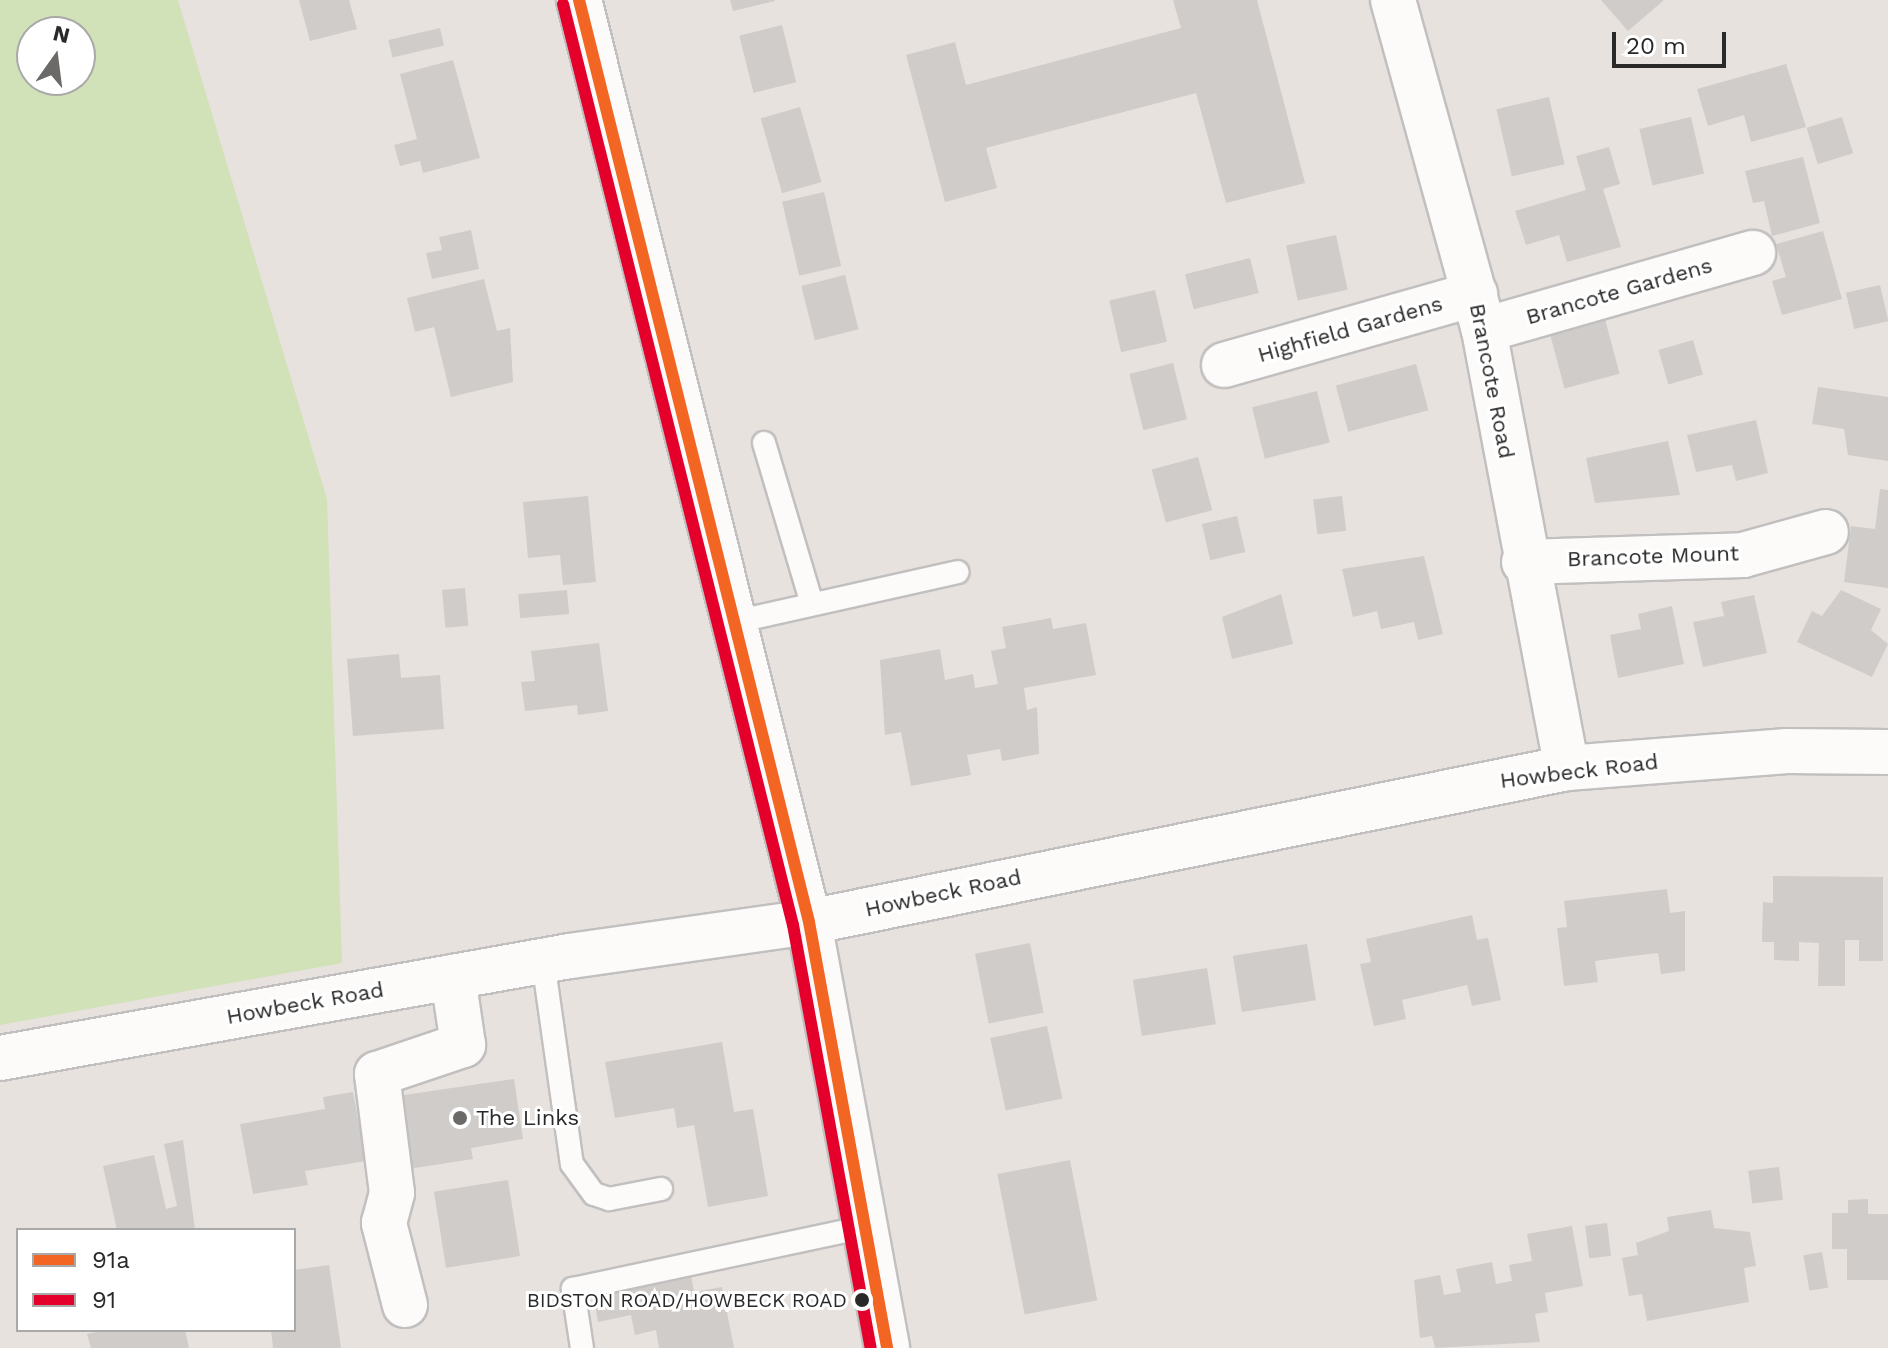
<!DOCTYPE html>
<html>
<head>
<meta charset="utf-8">
<style>
	body { margin:0 }
	#map { position:relative; width:1888px; height:1348px; overflow:hidden; background:#e8e2de; font-family:"Work Sans",sans-serif }
	div>[style] { position:absolute }
	.green>* { inset:0; background:#d1e1b8 }
	.building>* { inset:0; background:#d0ccc9; transform-origin:0 0 }
	.roads { filter:drop-shadow(2px 0 #c1bfbf) drop-shadow(-2px 0 #c1bfbf) drop-shadow(0 2px #c1bfbf) drop-shadow(0 -2px #c1bfbf) }
	.service>* { height:22px; margin:-11px; padding:0 11px; transform-origin:11px; border-radius:11px; background:#fcfbfa }
	.minor>* { height:44px; margin:-22px; padding:0 22px; transform-origin:22px; border-radius:22px; background:#fcfbfa }
	.secondary>* { height:44px; margin:-22px; padding:0 22px; transform-origin:22px; border-radius:22px; background:#fcfbfa }
	.bus-1>* { height:12px; margin:-6px; padding:0 6px; transform-origin:6px; border-radius:6px; background:#f26522 }
	.bus-2>* { height:12px; margin:-6px; padding:0 6px; transform-origin:6px; border-radius:6px; background:#e4002b }
	.dots>* { width:22px; height:22px; translate:-50% -50%; box-sizing:border-box; border:4px solid #fff; border-radius:50% }
	span { translate:-50% -50%; white-space:nowrap; text-align:center; line-height:1.15; -webkit-text-stroke:6px #fff; paint-order:stroke }
	.bus-label { font-size:20px; color:#292929 }
	.right { translate:-100% -50%; text-align:right }
	.street-label { font-size:22px; color:#292929 }
	.poi-label { font-size:22px; color:#292929 }
	.left { translate:0 -50%; text-align:left }
	.legend { position:absolute; left:16px; top:1228px; width:280px; height:104px; box-sizing:border-box; background:#fff; border:2px solid #a9a9a9; margin:0; padding:10px 14px; list-style:none; font-size:24px; color:#292929 }
	.legend li { display:flex; align-items:center; gap:16px; height:40px }
	.legend b { width:40px; border:2px solid #a9a9a9 }
	.north { position:absolute; left:16px; top:16px; width:80px; height:80px; box-sizing:border-box; background:#fff; border:2px solid #a9a9a9; border-radius:50%; rotate:14deg; font-size:22px; font-weight:700; line-height:32px; text-align:center; color:#292929 }
	.north::after { content:''; display:block; margin:auto; width:28px; height:36px; background:#6c6a68; clip-path:polygon(50% 0,100% 100%,50% 72%,0 100%) }
	.scale { position:absolute; left:1612px; top:32px; width:114px; height:36px; box-sizing:border-box; border:4px solid #292929; border-top:0; padding-left:10px; font-size:24px; line-height:28px; white-space:nowrap; color:#292929; -webkit-text-stroke:6px #fff; paint-order:stroke }
</style>
</head>
<body>
<div id="map">
	<div class="green">
		<i style="clip-path:polygon(evenodd,0 0,178px 0,327px 499px,342px 963px,0 1025px,0 0,32px 32px,80px 32px,80px 80px,32px 80px,32px 32px)"></i>
	</div>
	<div class="building">
		<i style="clip-path:polygon(299px 0,349px 0,357px 29px,310px 41px)"></i>
		<i style="clip-path:polygon(730px 0,775px 0,775px 1px,733px 11px)"></i>
		<i style="clip-path:polygon(1173px 0,1257px 0,1305px 183px,1226px 203px,1196px 93px,986px 148px,997px 188px,945px 202px,906px 55px,955px 42px,966px 85px,1181px 28px)"></i>
		<i style="clip-path:polygon(1601px 0,1664px 0,1628px 31px)"></i>
		<i style="left:782px;top:25px;width:59px;height:44px;rotate:76deg"></i>
		<i style="left:440px;top:28px;width:18px;height:53px;rotate:77deg"></i>
		<i style="clip-path:polygon(453px 60px,480px 158px,423px 173px,420px 161px,400px 166px,394px 145px,417px 139px,400px 74px)"></i>
		<i style="clip-path:polygon(1786px 64px,1806px 127px,1751px 142px,1744px 115px,1708px 126px,1697px 89px)"></i>
		<i style="left:1549px;top:97px;width:69px;height:54px;rotate:77deg"></i>
		<i style="left:800px;top:107px;width:78px;height:41px;rotate:74deg"></i>
		<i style="left:1691px;top:117px;width:58px;height:53px;rotate:77deg"></i>
		<i style="left:1842px;top:117px;width:38px;height:37px;rotate:73deg"></i>
		<i style="clip-path:polygon(1609px 147px,1620px 184px,1603px 189px,1621px 247px,1567px 262px,1559px 235px,1526px 245px,1515px 211px,1586px 190px,1576px 156px)"></i>
		<i style="clip-path:polygon(1803px 157px,1820px 223px,1772px 236px,1764px 201px,1753px 203px,1745px 171px)"></i>
		<i style="left:824px;top:192px;width:76px;height:43px;rotate:77deg"></i>
		<i style="clip-path:polygon(471px 230px,479px 269px,432px 279px,426px 253px,442px 250px,439px 237px)"></i>
		<i style="clip-path:polygon(1823px 231px,1842px 299px,1782px 315px,1772px 281px,1786px 277px,1776px 244px)"></i>
		<i style="left:1336px;top:235px;width:56px;height:51px;rotate:78deg"></i>
		<i style="left:1250px;top:258px;width:36px;height:67px;rotate:76deg"></i>
		<i style="left:845px;top:275px;width:56px;height:45px;rotate:76deg"></i>
		<i style="clip-path:polygon(484px 279px,497px 331px,510px 328px,513px 382px,451px 397px,434px 327px,415px 332px,407px 298px)"></i>
		<i style="left:1880px;top:285px;width:37px;height:35px;rotate:77deg"></i>
		<i style="left:1155px;top:290px;width:53px;height:47px;rotate:77deg"></i>
		<i style="left:1602px;top:308px;width:68px;height:57px;rotate:75deg"></i>
		<i style="left:1693px;top:340px;width:36px;height:36px;rotate:74deg"></i>
		<i style="left:1173px;top:363px;width:58px;height:45px;rotate:76deg"></i>
		<i style="left:1416px;top:364px;width:48px;height:83px;rotate:75deg"></i>
		<i style="clip-path:polygon(1818px 387px,1888px 397px,1888px 461px,1848px 455px,1844px 429px,1812px 424px)"></i>
		<i style="left:1317px;top:391px;width:53px;height:67px;rotate:76deg"></i>
		<i style="clip-path:polygon(1756px 420px,1768px 473px,1736px 481px,1732px 465px,1696px 472px,1687px 435px)"></i>
		<i style="clip-path:polygon(1668px 441px,1680px 495px,1595px 503px,1586px 458px)"></i>
		<i style="left:1198px;top:457px;width:55px;height:48px;rotate:75deg"></i>
		<i style="clip-path:polygon(1880px 489px,1888px 490px,1888px 588px,1844px 582px,1851px 526px,1875px 529px)"></i>
		<i style="clip-path:polygon(588px 496px,596px 582px,563px 585px,560px 555px,528px 558px,523px 502px)"></i>
		<i style="left:1342px;top:496px;width:35px;height:29px;rotate:83deg"></i>
		<i style="left:1237px;top:516px;width:37px;height:36px;rotate:77deg"></i>
		<i style="clip-path:polygon(1424px 556px,1443px 634px,1418px 640px,1414px 622px,1381px 629px,1377px 611px,1353px 617px,1342px 569px)"></i>
		<i style="left:465px;top:588px;width:38px;height:23px;rotate:85deg"></i>
		<i style="left:567px;top:590px;width:24px;height:49px;rotate:85deg"></i>
		<i style="clip-path:polygon(1841px 590px,1881px 609px,1871px 630px,1888px 644px,1872px 677px,1797px 642px,1812px 611px,1822px 616px)"></i>
		<i style="clip-path:polygon(1281px 594px,1293px 644px,1232px 659px,1222px 617px)"></i>
		<i style="clip-path:polygon(1754px 595px,1767px 653px,1703px 667px,1693px 622px,1724px 616px,1721px 602px)"></i>
		<i style="clip-path:polygon(1672px 606px,1684px 664px,1618px 678px,1610px 635px,1641px 629px,1638px 614px)"></i>
		<i style="clip-path:polygon(1051px 618px,1053px 629px,1086px 623px,1096px 675px,1024px 688px,1027px 710px,1037px 707px,1039px 754px,1002px 761px,1000px 749px,967px 755px,971px 775px,911px 786px,901px 732px,885px 735px,880px 660px,940px 649px,945px 680px,973px 674px,975px 688px,998px 684px,991px 651px,1006px 648px,1002px 627px)"></i>
		<i style="clip-path:polygon(599px 643px,608px 711px,578px 715px,577px 705px,525px 711px,521px 682px,535px 681px,531px 651px)"></i>
		<i style="clip-path:polygon(399px 654px,401px 678px,440px 675px,444px 729px,353px 736px,347px 659px)"></i>
		<i style="clip-path:polygon(1773px 876px,1883px 877px,1883px 961px,1859px 961px,1859px 940px,1845px 940px,1845px 986px,1818px 986px,1819px 943px,1799px 942px,1799px 961px,1774px 960px,1774px 942px,1762px 942px,1763px 902px,1773px 903px)"></i>
		<i style="clip-path:polygon(1667px 889px,1670px 913px,1685px 911px,1685px 971px,1661px 974px,1658px 953px,1624px 957px,1595px 961px,1598px 982px,1564px 986px,1557px 928px,1567px 927px,1564px 901px)"></i>
		<i style="clip-path:polygon(1472px 915px,1477px 940px,1488px 938px,1501px 1000px,1472px 1006px,1467px 985px,1402px 1000px,1406px 1019px,1374px 1026px,1360px 964px,1371px 962px,1366px 939px)"></i>
		<i style="left:1030px;top:943px;width:71px;height:56px;rotate:79deg"></i>
		<i style="left:1307px;top:944px;width:57px;height:75px;rotate:81deg"></i>
		<i style="left:1207px;top:968px;width:57px;height:75px;rotate:81deg"></i>
		<i style="left:1047px;top:1026px;width:74px;height:58px;rotate:78deg"></i>
		<i style="clip-path:polygon(722px 1042px,734px 1112px,753px 1109px,768px 1196px,708px 1207px,694px 1125px,677px 1128px,674px 1108px,615px 1118px,605px 1062px)"></i>
		<i style="clip-path:polygon(514px 1079px,523px 1139px,471px 1148px,473px 1159px,408px 1169px,397px 1096px)"></i>
		<i style="clip-path:polygon(353px 1092px,366px 1161px,305px 1171px,308px 1185px,253px 1194px,240px 1124px,325px 1109px,323px 1097px)"></i>
		<i style="clip-path:polygon(183px 1140px,195px 1230px,117px 1230px,103px 1166px,154px 1155px,166px 1209px,177px 1206px,164px 1144px)"></i>
		<i style="left:1070px;top:1160px;width:143px;height:74px;rotate:79deg"></i>
		<i style="left:1779px;top:1167px;width:33px;height:31px;rotate:83deg"></i>
		<i style="left:508px;top:1180px;width:77px;height:75px;rotate:81deg"></i>
		<i style="clip-path:polygon(1868px 1199px,1868px 1214px,1888px 1214px,1888px 1280px,1847px 1280px,1847px 1249px,1832px 1249px,1832px 1213px,1848px 1213px,1848px 1200px)"></i>
		<i style="clip-path:polygon(1711px 1210px,1714px 1228px,1750px 1232px,1756px 1266px,1744px 1268px,1749px 1302px,1647px 1321px,1642px 1294px,1629px 1296px,1622px 1258px,1638px 1255px,1636px 1243px,1669px 1231px,1667px 1217px)"></i>
		<i style="left:1607px;top:1223px;width:33px;height:22px;rotate:83deg"></i>
		<i style="clip-path:polygon(1572px 1226px,1583px 1286px,1545px 1293px,1548px 1312px,1535px 1314px,1540px 1342px,1435px 1348px,1432px 1336px,1420px 1338px,1414px 1280px,1440px 1275px,1444px 1295px,1461px 1292px,1456px 1269px,1492px 1262px,1496px 1284px,1512px 1281px,1509px 1265px,1532px 1261px,1527px 1234px)"></i>
		<i style="left:1822px;top:1252px;width:36px;height:19px;rotate:80deg"></i>
		<i style="clip-path:polygon(329px 1265px,341px 1348px,273px 1348px,271px 1330px,294px 1330px,294px 1270px)"></i>
		<i style="clip-path:polygon(691px 1275px,694px 1292px,722px 1287px,734px 1348px,659px 1348px,656px 1330px,635px 1335px,631px 1315px,598px 1322px,593px 1295px)"></i>
		<i style="clip-path:polygon(106px 1330px,185px 1330px,189px 1348px,91px 1348px,87px 1334px)"></i>
	</div>
	<div class="roads">
		<div class="service">
			<i style="left:764px;top:443px;width:168px;rotate:73.4deg"></i>
			<i style="left:734px;top:622px;width:229px;rotate:-12.6deg"></i>
			<i style="left:543px;top:961px;width:205px;rotate:81.9deg"></i>
			<i style="left:572px;top:1164px;width:37px;rotate:54deg"></i>
			<i style="left:594px;top:1194px;width:16px;rotate:18deg"></i>
			<i style="left:609px;top:1199px;width:53px;rotate:-10.9deg"></i>
			<i style="left:582px;top:1348px;width:60px;rotate:-98.7deg"></i>
			<i style="left:573px;top:1289px;width:298px;rotate:-12deg"></i>
		</div>
		<div class="minor">
			<i style="left:1393px;top:0;width:342px;rotate:74.6deg"></i>
			<i style="left:1484px;top:330px;width:446px;rotate:79.3deg"></i>
			<i style="left:1484px;top:330px;width:280px;rotate:-16deg"></i>
			<i style="left:1224px;top:365px;width:261px;rotate:-15.8deg"></i>
			<i style="left:1524px;top:562px;width:219px;rotate:-1.8deg"></i>
			<i style="left:1743px;top:555px;width:86px;rotate:-15.5deg"></i>
			<i style="left:0;top:1058px;width:579px;rotate:-10.15deg"></i>
			<i style="left:570px;top:956px;width:241px;rotate:-8.1deg"></i>
			<i style="left:809px;top:922px;width:773px;rotate:-11.48deg"></i>
			<i style="left:1567px;top:768px;width:221px;rotate:-4.4deg"></i>
			<i style="left:1787px;top:751px;width:101px;rotate:0.6deg"></i>
			<i style="left:405px;top:1305px;width:85px;rotate:-104.4deg"></i>
			<i style="left:384px;top:1223px;width:31px;rotate:-75deg"></i>
			<i style="left:392px;top:1193px;width:120px;rotate:-97.2deg"></i>
			<i style="left:377px;top:1074px;width:91px;rotate:-18.6deg"></i>
			<i style="left:463px;top:1045px;width:69px;rotate:-98.4deg"></i>
		</div>
		<div class="secondary">
			<i style="left:579px;top:0;width:950px;rotate:75.99deg"></i>
			<i style="left:809px;top:922px;width:433px;rotate:79.6deg"></i>
		</div>
	</div>
	<div class="bus-1">
		<i style="left:579px;top:0;width:950px;rotate:75.99deg"></i>
		<i style="left:809px;top:922px;width:433px;rotate:79.6deg"></i>
	</div>
	<div class="bus-2">
		<i style="left:563px;top:4px;width:949px;rotate:75.98deg"></i>
		<i style="left:793px;top:925px;width:430px;rotate:79.6deg"></i>
	</div>
	<div class="dots">
		<i style="left:460px;top:1118px;background:#6c6a68"></i>
		<i style="left:862px;top:1300px;background:#292929"></i>
	</div>
	<div class="bus-label">
		<span class="right" style="left:847px;top:1300px">BIDSTON ROAD/HOWBECK ROAD</span>
	</div>
	<div class="street-label">
		<span style="left:1619px;top:291px;rotate:-16deg">Brancote Gardens</span>
		<span style="left:1350px;top:329px;rotate:-16deg">Highfield Gardens</span>
		<span style="left:1492px;top:381px;rotate:79deg">Brancote Road</span>
		<span style="left:1653px;top:556px;rotate:-2deg">Brancote Mount</span>
		<span style="left:1579px;top:771px;rotate:-7deg">Howbeck Road</span>
		<span style="left:943px;top:893px;rotate:-12deg">Howbeck Road</span>
		<span style="left:305px;top:1003px;rotate:-10deg">Howbeck Road</span>
	</div>
	<div class="poi-label">
		<span class="left" style="left:476px;top:1118px">The Links</span>
	</div>
	<ul class="legend">
	<li><b style="height:10px;background:#f26522"></b>91a</li>
	<li><b style="height:10px;background:#e4002b"></b>91</li>
	</ul>
	<div class="north">N</div>
	<div class="scale">20 m</div>
</div>
</body>
</html>
